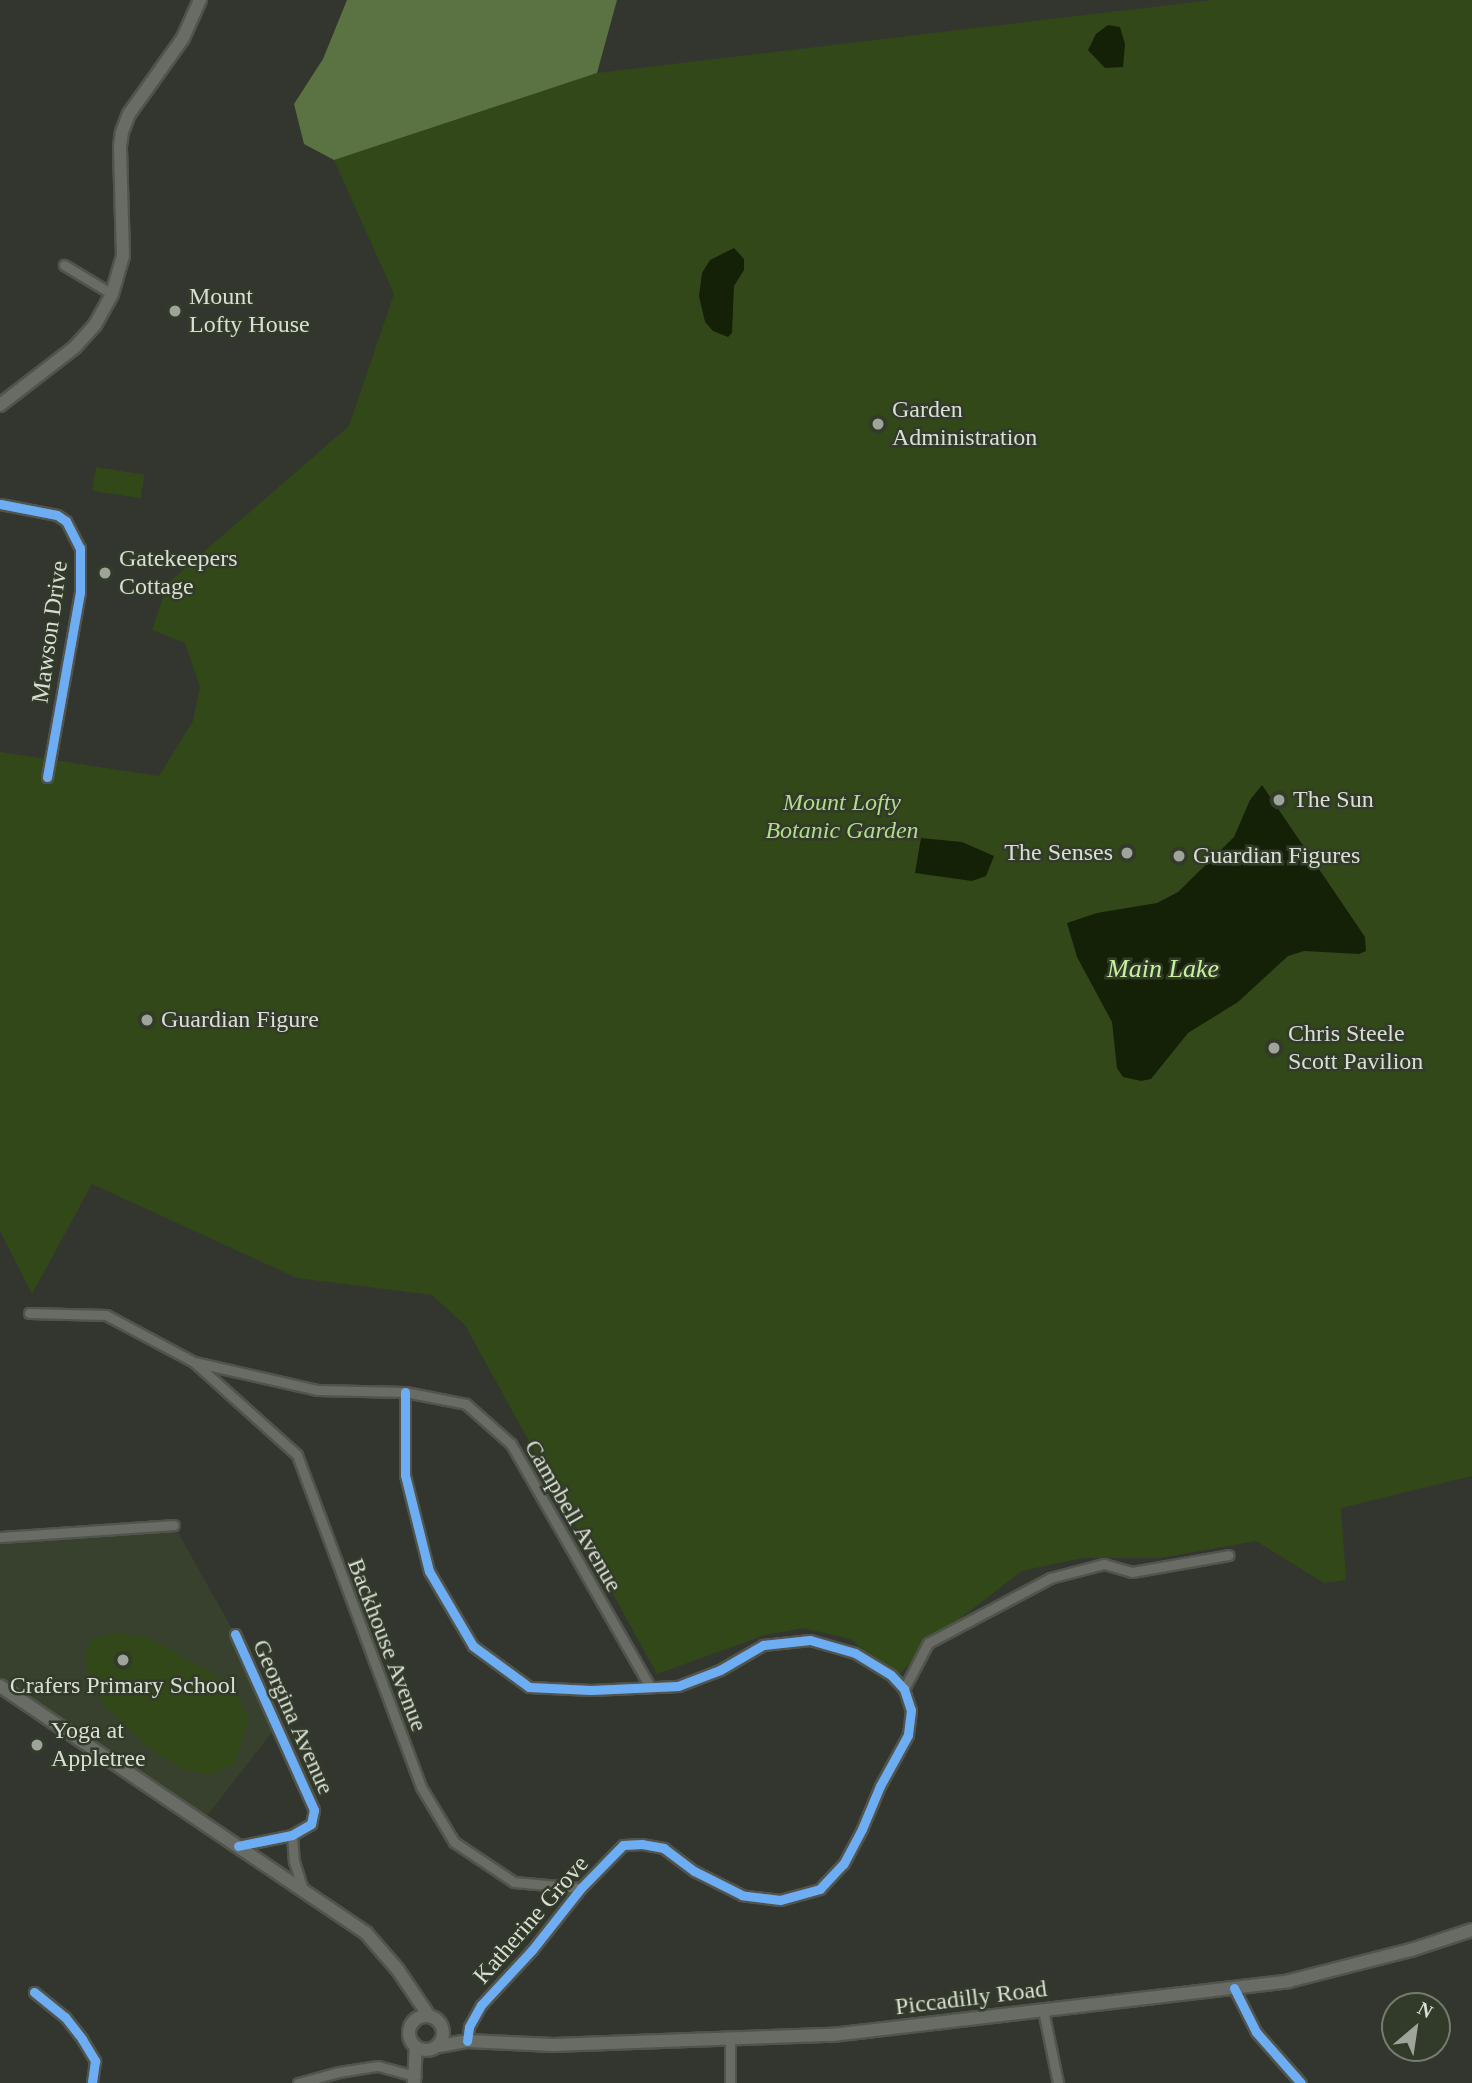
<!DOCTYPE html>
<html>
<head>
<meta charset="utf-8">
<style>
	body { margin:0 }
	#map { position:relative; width:1472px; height:2083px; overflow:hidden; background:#32362e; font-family:Georgia,serif }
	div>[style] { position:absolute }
	.built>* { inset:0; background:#37412d }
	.green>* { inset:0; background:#334818; transform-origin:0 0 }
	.forest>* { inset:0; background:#5b7342 }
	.water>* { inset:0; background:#152107 }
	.roads { filter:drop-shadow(2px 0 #50544c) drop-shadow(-2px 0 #50544c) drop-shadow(0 2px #50544c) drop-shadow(0 -2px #50544c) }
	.minor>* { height:9px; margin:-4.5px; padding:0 4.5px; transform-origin:4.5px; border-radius:4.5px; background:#686c65 }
	.secondary>* { height:12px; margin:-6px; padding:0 6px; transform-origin:6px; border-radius:6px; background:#686c65 }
	.secondary>.ring { margin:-6px; padding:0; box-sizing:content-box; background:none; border:12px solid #686c65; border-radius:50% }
	.cycleway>* { height:9px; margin:-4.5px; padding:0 4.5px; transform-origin:4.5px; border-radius:4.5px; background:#6dadf4 }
	.dots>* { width:19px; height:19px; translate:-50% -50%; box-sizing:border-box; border:4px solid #323a2a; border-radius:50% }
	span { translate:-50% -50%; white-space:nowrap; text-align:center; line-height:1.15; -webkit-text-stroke:5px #323a2a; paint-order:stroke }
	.poi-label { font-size:24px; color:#dadfd5 }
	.left { translate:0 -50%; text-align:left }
	.right { translate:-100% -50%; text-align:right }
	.street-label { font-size:24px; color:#dadfd5 }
	.park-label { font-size:24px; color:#b2dc89; font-style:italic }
	.water-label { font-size:26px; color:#c7f19d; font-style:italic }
	.north { position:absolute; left:1381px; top:1992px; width:70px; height:70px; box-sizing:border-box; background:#323a2a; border:2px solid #757c6e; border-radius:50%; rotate:29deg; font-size:19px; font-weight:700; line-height:28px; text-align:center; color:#dadfd5 }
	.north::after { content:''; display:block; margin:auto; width:24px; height:32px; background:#9fa49b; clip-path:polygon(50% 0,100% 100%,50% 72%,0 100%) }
</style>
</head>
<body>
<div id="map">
	<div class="built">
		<i style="clip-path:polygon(174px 1525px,235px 1634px,277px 1726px,203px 1821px,0 1686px,0 1537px)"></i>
	</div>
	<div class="green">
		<i style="clip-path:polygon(1213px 0,1472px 0,1472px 1476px,1341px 1508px,1346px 1580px,1324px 1583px,1256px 1541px,1160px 1558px,1082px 1558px,1022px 1571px,928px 1643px,898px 1676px,850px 1639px,803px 1628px,765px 1635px,657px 1674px,465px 1325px,432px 1295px,297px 1278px,92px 1184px,32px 1294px,0 1231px,0 752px,159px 776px,193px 721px,200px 687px,185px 643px,152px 630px,168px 583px,349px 426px,394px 294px,334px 160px,597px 73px)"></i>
		<i style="left:96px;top:467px;width:49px;height:24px;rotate:9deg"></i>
		<i style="clip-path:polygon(117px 1633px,148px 1637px,232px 1685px,249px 1720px,235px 1763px,211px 1775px,181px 1769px,146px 1745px,106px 1708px,89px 1676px,85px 1655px,92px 1639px)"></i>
	</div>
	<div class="forest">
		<i style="clip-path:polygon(347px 0,617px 0,597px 73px,334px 160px,304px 144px,294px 104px,323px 59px)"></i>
	</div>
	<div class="water">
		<i style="clip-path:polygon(1108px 25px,1120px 27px,1125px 44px,1123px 67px,1105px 68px,1088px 50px,1096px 34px)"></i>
		<i style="clip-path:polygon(734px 248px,744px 259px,744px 270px,734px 286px,732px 333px,728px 337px,713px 331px,705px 322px,699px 296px,702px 273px,710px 260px)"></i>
		<i style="clip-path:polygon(1262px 785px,1365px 937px,1366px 951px,1359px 954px,1304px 951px,1288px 956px,1238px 1002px,1188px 1033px,1151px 1079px,1141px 1081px,1123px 1077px,1117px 1068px,1112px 1022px,1077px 957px,1067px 923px,1097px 913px,1157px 903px,1178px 892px,1234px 837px,1250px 800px)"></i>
		<i style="clip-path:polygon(921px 838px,962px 842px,994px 856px,986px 876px,972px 881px,915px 873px)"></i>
	</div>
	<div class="roads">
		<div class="minor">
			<i style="left:64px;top:265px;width:56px;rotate:31.1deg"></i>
			<i style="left:0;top:504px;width:58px;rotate:10.9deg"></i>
			<i style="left:57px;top:515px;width:11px;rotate:34deg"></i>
			<i style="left:66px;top:521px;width:30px;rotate:63deg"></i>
			<i style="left:80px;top:548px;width:44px;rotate:90deg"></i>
			<i style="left:80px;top:592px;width:188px;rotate:100.1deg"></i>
			<i style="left:29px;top:1313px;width:77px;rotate:1.5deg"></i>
			<i style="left:106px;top:1315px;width:100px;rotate:28.1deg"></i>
			<i style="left:194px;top:1362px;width:126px;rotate:12.8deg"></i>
			<i style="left:317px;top:1390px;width:88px;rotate:1.3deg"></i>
			<i style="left:405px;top:1392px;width:62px;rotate:11.1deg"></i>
			<i style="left:466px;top:1404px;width:60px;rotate:41.6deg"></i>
			<i style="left:511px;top:1444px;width:280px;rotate:60.2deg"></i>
			<i style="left:195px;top:1363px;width:137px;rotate:42deg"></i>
			<i style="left:297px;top:1455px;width:354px;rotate:69.5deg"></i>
			<i style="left:421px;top:1787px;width:64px;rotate:59deg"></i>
			<i style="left:454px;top:1842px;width:72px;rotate:33.7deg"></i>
			<i style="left:514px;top:1882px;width:67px;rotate:5.1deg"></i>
			<i style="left:405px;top:1392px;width:83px;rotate:90deg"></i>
			<i style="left:405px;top:1475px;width:99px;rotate:76deg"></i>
			<i style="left:429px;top:1571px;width:87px;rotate:59.6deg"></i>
			<i style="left:473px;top:1646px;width:69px;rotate:36.2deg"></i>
			<i style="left:529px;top:1687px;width:62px;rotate:2.8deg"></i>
			<i style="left:591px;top:1690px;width:87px;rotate:-2.6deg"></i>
			<i style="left:678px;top:1686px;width:45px;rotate:-20.9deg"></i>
			<i style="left:720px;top:1670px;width:50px;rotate:-30.2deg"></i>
			<i style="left:763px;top:1645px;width:47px;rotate:-6.1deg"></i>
			<i style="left:810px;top:1640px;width:47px;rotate:16.1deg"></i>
			<i style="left:855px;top:1653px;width:42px;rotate:31.4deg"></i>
			<i style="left:891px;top:1675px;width:19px;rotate:47deg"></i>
			<i style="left:904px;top:1689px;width:22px;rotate:72deg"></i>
			<i style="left:911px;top:1710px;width:25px;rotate:97deg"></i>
			<i style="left:908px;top:1735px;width:58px;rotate:118.8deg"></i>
			<i style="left:880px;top:1786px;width:47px;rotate:112.7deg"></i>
			<i style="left:862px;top:1829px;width:40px;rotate:118deg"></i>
			<i style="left:843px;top:1864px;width:34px;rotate:133deg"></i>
			<i style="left:820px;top:1889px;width:41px;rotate:164.6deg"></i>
			<i style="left:780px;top:1900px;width:38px;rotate:-173deg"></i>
			<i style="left:742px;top:1895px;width:54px;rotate:-153.4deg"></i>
			<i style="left:694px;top:1871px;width:38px;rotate:-143deg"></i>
			<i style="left:664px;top:1848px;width:22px;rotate:-170deg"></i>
			<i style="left:642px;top:1844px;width:19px;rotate:177deg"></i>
			<i style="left:623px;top:1845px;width:60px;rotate:134.3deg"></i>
			<i style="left:581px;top:1888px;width:79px;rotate:128.3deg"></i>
			<i style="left:532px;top:1950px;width:75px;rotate:132.8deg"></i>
			<i style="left:481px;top:2005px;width:25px;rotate:119deg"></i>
			<i style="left:469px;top:2027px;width:14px;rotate:98deg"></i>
			<i style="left:0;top:1537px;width:174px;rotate:-3.9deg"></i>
			<i style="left:235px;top:1634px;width:193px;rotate:65.8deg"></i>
			<i style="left:314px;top:1810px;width:14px;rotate:102deg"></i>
			<i style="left:311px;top:1824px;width:22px;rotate:150deg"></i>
			<i style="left:292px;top:1835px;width:55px;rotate:168.5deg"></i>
			<i style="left:904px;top:1689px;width:52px;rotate:-62.4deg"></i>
			<i style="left:928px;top:1643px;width:138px;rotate:-28deg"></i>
			<i style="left:1050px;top:1578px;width:56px;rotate:-14.5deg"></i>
			<i style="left:1104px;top:1564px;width:29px;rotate:16deg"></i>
			<i style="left:1132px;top:1572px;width:98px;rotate:-9.9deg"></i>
			<i style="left:292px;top:1835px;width:26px;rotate:86deg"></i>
			<i style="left:294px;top:1861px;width:30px;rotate:73deg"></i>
			<i style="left:1234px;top:1988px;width:49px;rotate:63.4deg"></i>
			<i style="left:1256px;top:2032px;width:68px;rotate:48.6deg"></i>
			<i style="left:34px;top:1992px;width:40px;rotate:39deg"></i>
			<i style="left:65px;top:2017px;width:28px;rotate:52deg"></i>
			<i style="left:82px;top:2039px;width:26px;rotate:59deg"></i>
			<i style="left:95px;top:2061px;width:22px;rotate:98deg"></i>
			<i style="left:1043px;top:2010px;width:75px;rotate:78.4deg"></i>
			<i style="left:730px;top:2041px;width:42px;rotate:90deg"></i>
			<i style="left:298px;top:2083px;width:42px;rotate:-15deg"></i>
			<i style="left:339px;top:2072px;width:39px;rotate:-9deg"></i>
			<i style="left:378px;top:2066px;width:39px;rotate:15deg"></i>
		</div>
		<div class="secondary">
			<i style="left:0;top:405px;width:95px;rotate:-37.7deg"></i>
			<i style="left:75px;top:347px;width:30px;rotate:-48deg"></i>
			<i style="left:95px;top:325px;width:35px;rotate:-61deg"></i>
			<i style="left:112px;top:294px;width:40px;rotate:-74deg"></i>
			<i style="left:123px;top:256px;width:110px;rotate:-91.6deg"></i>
			<i style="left:120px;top:146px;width:14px;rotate:-82deg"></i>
			<i style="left:122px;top:132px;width:19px;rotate:-69deg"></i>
			<i style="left:129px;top:114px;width:93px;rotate:-54.6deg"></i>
			<i style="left:183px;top:38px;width:42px;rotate:-65.9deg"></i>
			<i style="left:0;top:1686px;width:442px;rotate:34deg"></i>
			<i style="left:366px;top:1933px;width:49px;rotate:49.1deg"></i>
			<i style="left:398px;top:1970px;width:55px;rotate:56deg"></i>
			<i class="ring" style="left:409px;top:2016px;width:22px;height:22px"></i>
			<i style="left:439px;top:2046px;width:28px;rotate:-10deg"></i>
			<i style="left:467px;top:2041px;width:86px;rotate:2.7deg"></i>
			<i style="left:553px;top:2045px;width:279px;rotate:-2.1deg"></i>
			<i style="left:832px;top:2035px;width:460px;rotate:-6.7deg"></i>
			<i style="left:1289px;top:1981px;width:126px;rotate:-14.3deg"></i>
			<i style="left:1411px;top:1950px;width:64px;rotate:-18.2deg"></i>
			<i style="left:414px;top:2083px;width:36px;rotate:-87deg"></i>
		</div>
	</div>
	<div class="cycleway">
		<i style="left:0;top:504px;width:58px;rotate:10.9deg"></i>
		<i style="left:57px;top:515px;width:11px;rotate:34deg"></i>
		<i style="left:66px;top:521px;width:30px;rotate:63deg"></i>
		<i style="left:80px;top:548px;width:44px;rotate:90deg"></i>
		<i style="left:80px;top:592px;width:188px;rotate:100.1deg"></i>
		<i style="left:405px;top:1392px;width:83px;rotate:90deg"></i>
		<i style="left:405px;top:1475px;width:99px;rotate:76deg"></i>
		<i style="left:429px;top:1571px;width:87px;rotate:59.6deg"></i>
		<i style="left:473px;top:1646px;width:69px;rotate:36.2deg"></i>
		<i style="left:529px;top:1687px;width:62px;rotate:2.8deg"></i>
		<i style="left:591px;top:1690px;width:87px;rotate:-2.6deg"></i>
		<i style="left:678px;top:1686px;width:45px;rotate:-20.9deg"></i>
		<i style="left:720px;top:1670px;width:50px;rotate:-30.2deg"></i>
		<i style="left:763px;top:1645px;width:47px;rotate:-6.1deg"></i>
		<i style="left:810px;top:1640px;width:47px;rotate:16.1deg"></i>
		<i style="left:855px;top:1653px;width:42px;rotate:31.4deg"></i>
		<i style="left:891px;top:1675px;width:19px;rotate:47deg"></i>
		<i style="left:904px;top:1689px;width:22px;rotate:72deg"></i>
		<i style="left:911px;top:1710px;width:25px;rotate:97deg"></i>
		<i style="left:908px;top:1735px;width:58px;rotate:118.8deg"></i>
		<i style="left:880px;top:1786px;width:47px;rotate:112.7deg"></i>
		<i style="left:862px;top:1829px;width:40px;rotate:118deg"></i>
		<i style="left:843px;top:1864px;width:34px;rotate:133deg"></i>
		<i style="left:820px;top:1889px;width:41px;rotate:164.6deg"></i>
		<i style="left:780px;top:1900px;width:38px;rotate:-173deg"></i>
		<i style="left:742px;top:1895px;width:54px;rotate:-153.4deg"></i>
		<i style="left:694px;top:1871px;width:38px;rotate:-143deg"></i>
		<i style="left:664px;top:1848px;width:22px;rotate:-170deg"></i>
		<i style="left:642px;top:1844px;width:19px;rotate:177deg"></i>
		<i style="left:623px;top:1845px;width:60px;rotate:134.3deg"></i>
		<i style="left:581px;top:1888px;width:79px;rotate:128.3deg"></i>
		<i style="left:532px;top:1950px;width:75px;rotate:132.8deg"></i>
		<i style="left:481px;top:2005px;width:25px;rotate:119deg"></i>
		<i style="left:469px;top:2027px;width:14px;rotate:98deg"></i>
		<i style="left:235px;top:1634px;width:193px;rotate:65.8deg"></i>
		<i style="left:314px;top:1810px;width:14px;rotate:102deg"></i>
		<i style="left:311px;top:1824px;width:22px;rotate:150deg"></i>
		<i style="left:292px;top:1835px;width:55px;rotate:168.5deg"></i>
		<i style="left:1234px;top:1988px;width:49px;rotate:63.4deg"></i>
		<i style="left:1256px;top:2032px;width:68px;rotate:48.6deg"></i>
		<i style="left:34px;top:1992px;width:40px;rotate:39deg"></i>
		<i style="left:65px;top:2017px;width:28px;rotate:52deg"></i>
		<i style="left:82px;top:2039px;width:26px;rotate:59deg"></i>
		<i style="left:95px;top:2061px;width:22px;rotate:98deg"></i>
	</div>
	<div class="dots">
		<i style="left:175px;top:311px;background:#9fa49b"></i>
		<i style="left:878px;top:424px;background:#9fa49b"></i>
		<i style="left:105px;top:573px;background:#9fa49b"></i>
		<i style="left:1279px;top:800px;background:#9fa49b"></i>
		<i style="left:1127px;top:853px;background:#9fa49b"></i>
		<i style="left:1179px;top:856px;background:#9fa49b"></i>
		<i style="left:147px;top:1020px;background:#9fa49b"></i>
		<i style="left:1274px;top:1048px;background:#9fa49b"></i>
		<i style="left:123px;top:1660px;background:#9fa49b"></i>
		<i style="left:37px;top:1745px;background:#9fa49b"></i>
	</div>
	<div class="poi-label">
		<span class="left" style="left:189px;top:311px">Mount<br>Lofty House</span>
		<span class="left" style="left:892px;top:424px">Garden<br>Administration</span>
		<span class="left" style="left:119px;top:573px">Gatekeepers<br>Cottage</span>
		<span class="left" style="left:1293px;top:800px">The Sun</span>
		<span class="right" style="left:1113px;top:853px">The Senses</span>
		<span class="left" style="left:1193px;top:856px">Guardian Figures</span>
		<span class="left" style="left:161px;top:1020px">Guardian Figure</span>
		<span class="left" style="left:1288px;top:1048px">Chris Steele<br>Scott Pavilion</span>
		<span style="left:123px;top:1686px">Crafers Primary School</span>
		<span class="left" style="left:51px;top:1745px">Yoga at<br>Appletree</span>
	</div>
	<div class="street-label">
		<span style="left:50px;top:632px;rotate:-82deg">Mawson Drive</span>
		<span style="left:573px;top:1516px;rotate:60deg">Campbell Avenue</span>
		<span style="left:387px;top:1645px;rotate:69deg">Backhouse Avenue</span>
		<span style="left:293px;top:1717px;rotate:66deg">Georgina Avenue</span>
		<span style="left:531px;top:1920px;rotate:-49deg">Katherine Grove</span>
		<span style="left:971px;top:1998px;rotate:-7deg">Piccadilly Road</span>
	</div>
	<div class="park-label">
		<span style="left:842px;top:817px">Mount Lofty<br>Botanic Garden</span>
	</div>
	<div class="water-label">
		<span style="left:1163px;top:969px">Main Lake</span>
	</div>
	<div class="north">N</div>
</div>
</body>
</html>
